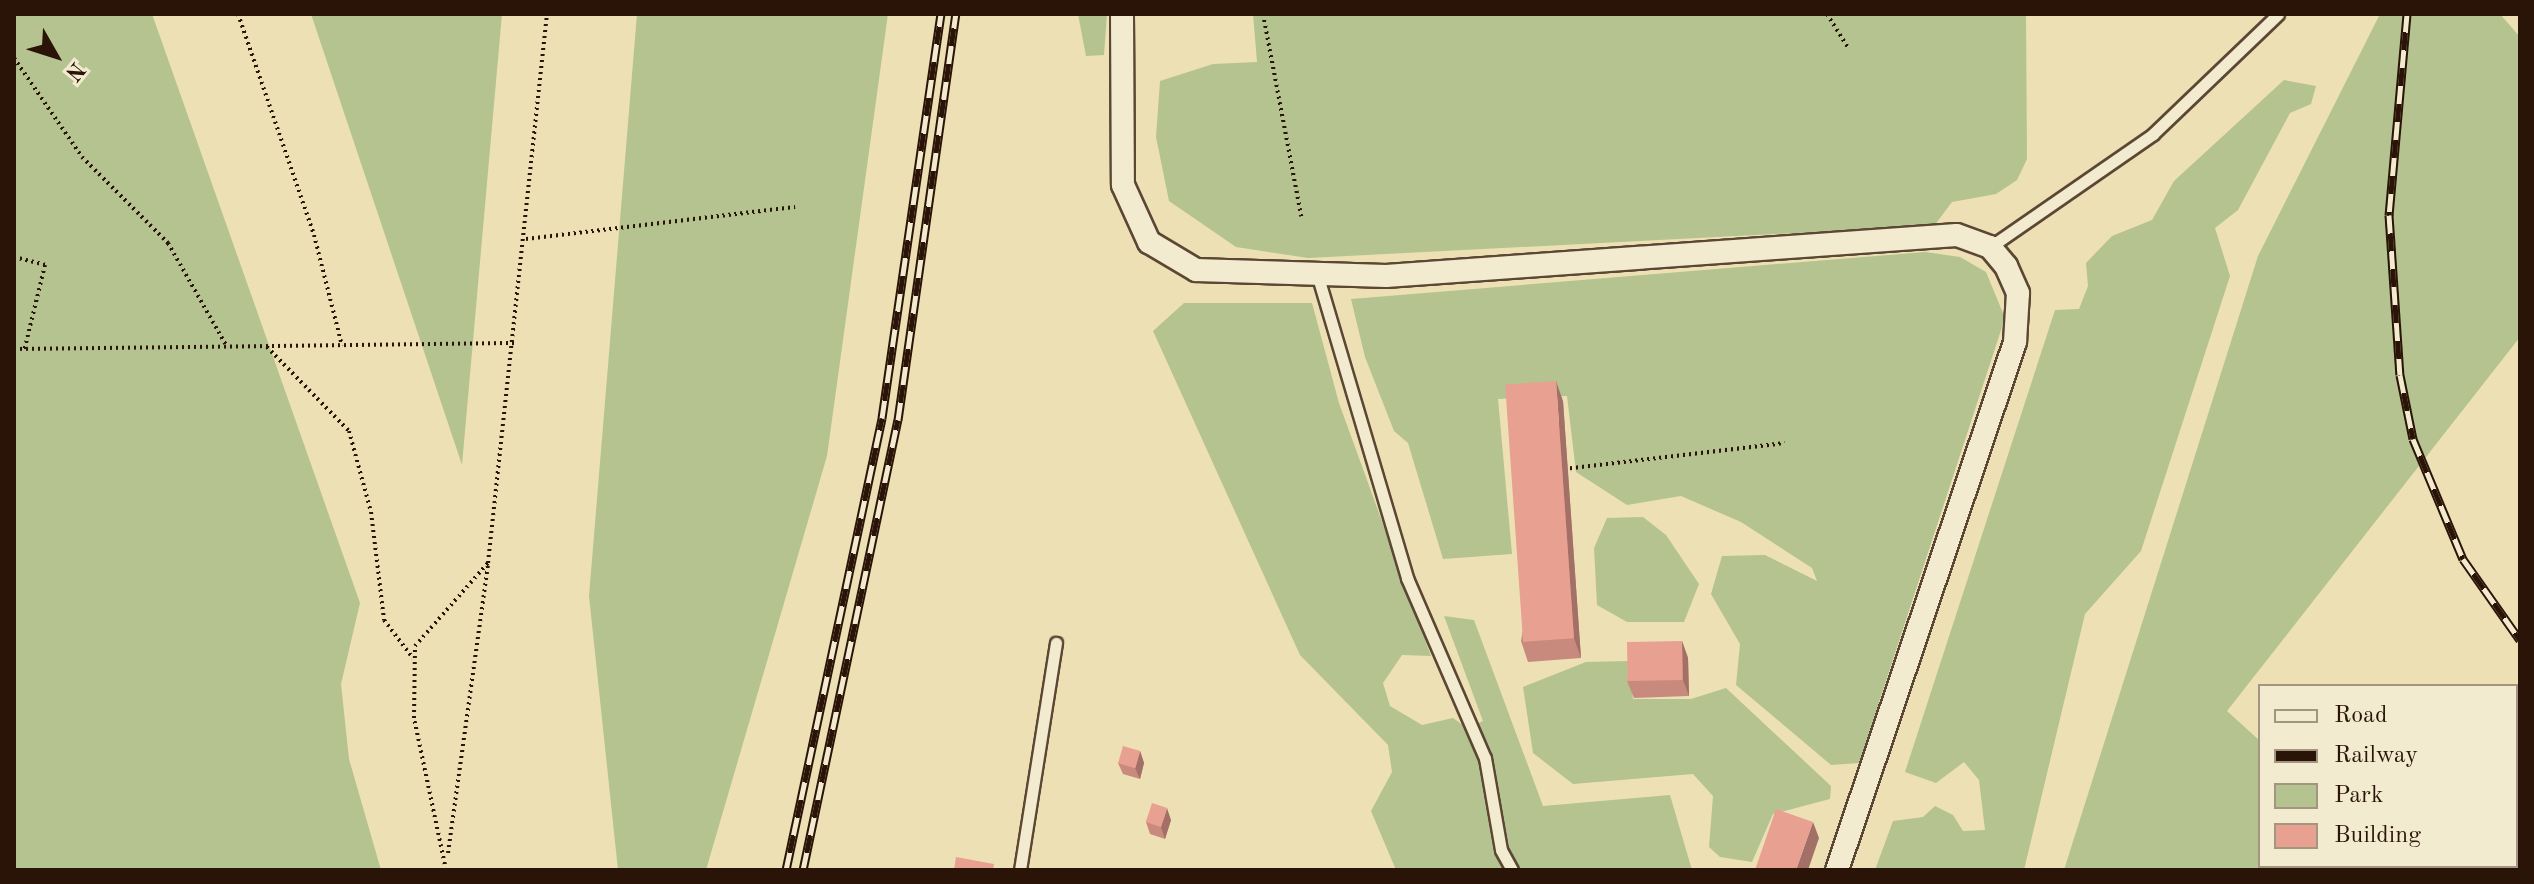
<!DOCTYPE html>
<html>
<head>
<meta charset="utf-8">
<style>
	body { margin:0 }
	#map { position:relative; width:2534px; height:884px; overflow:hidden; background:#ede0b5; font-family:"Old Standard TT",serif }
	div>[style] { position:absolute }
	.green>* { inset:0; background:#b4c390 }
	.path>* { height:4px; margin-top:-2px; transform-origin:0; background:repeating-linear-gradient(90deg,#2a1408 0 2px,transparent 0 6px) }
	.roads { filter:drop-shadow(2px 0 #5b4733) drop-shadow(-2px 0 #5b4733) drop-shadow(0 2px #5b4733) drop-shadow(0 -2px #5b4733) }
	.service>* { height:11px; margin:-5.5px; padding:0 5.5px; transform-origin:5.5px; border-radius:5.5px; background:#f3ebcf }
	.minor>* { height:22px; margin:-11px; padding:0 11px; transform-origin:11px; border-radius:11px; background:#f3ebcf }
	.rail>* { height:9px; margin-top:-4.5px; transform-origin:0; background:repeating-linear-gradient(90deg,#f3ebcf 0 18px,#2a1408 0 36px); box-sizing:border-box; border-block:2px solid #2a1408 }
	.wall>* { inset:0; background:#c88a7d }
	.shaded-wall>* { inset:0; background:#a27066 }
	.building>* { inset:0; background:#e8a091; transform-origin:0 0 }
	span { translate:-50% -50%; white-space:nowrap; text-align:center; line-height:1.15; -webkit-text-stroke:6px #f3ebcf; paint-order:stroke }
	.frame { position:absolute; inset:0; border:16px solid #2a1408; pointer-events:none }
	.legend { position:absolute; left:2258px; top:684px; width:260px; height:184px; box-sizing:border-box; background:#f3ebcf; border:2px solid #a3957f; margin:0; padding:10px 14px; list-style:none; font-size:24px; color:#2a1408 }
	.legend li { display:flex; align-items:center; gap:16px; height:40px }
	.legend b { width:40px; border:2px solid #a3957f }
	.north { position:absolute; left:16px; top:16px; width:80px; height:80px; -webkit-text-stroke:6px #f3ebcf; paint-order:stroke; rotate:129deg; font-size:22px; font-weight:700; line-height:32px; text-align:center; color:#2a1408 }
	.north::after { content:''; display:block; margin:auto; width:28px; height:36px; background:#2a1408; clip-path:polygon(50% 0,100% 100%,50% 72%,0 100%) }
</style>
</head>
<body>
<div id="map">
	<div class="green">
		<i style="clip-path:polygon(14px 14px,152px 14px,360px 603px,341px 684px,349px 759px,381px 870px,14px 870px)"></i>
		<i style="clip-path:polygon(311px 14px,502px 14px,462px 465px)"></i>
		<i style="clip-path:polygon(637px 14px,888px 14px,827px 456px,706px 870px,618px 870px,589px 596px)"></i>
		<i style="clip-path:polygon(1078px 14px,1107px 14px,1104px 55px,1086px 56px)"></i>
		<i style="clip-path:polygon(1253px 14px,2026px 14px,2027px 159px,2017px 180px,1996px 194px,1952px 202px,1934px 226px,1308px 258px,1236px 247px,1169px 201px,1156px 137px,1160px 81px,1213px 64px,1257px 62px)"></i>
		<i style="clip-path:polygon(2380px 14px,2500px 14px,2520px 37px,2520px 337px,2227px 711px,2260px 741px,2260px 866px,2406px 870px,2064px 870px,2258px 256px)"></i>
		<i style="clip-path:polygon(2284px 80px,2316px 86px,2311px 104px,2290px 113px,2238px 210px,2215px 228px,2230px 276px,2141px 551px,2085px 614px,2024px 870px,1875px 870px,1893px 821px,1923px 817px,1935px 806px,1953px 815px,1963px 831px,1985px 830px,1979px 780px,1964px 762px,1936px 783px,1905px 772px,2055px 310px,2079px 309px,2088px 286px,2086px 263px,2112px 236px,2152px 220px,2174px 181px)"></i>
		<i style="clip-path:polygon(1925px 252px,1960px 257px,1986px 272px,2005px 318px,1859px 763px,1831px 765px,1736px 685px,1740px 644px,1711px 594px,1722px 556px,1765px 555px,1817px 581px,1812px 568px,1741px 522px,1681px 496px,1627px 505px,1576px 472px,1567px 396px,1498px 399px,1512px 554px,1443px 559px,1408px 443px,1394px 431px,1365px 357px,1351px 299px)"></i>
		<i style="clip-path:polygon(1184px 303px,1312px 303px,1339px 403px,1431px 656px,1402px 655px,1383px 683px,1390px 706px,1422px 725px,1453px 718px,1467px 728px,1483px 721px,1444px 616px,1474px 620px,1543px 806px,1670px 795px,1692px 870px,1396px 870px,1371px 811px,1392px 772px,1388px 745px,1300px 655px,1153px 331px)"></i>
		<i style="clip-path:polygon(1643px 517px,1666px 535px,1699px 584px,1684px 622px,1627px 622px,1597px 605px,1594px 548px,1607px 518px)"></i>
		<i style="clip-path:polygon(1629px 661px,1633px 699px,1691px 699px,1726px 688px,1831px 786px,1830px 799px,1773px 814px,1752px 862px,1720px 857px,1709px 847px,1713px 796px,1693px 774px,1573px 784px,1533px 753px,1523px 687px,1586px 662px)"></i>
	</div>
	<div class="path">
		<i style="left:238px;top:14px;width:234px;rotate:71deg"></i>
		<i style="left:314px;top:235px;width:114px;rotate:75.8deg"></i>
		<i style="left:1263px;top:14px;width:206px;rotate:79.3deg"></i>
		<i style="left:1827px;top:14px;width:40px;rotate:58deg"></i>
		<i style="left:14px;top:58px;width:120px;rotate:55.5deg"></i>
		<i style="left:82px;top:157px;width:122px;rotate:45deg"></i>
		<i style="left:168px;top:243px;width:120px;rotate:60.4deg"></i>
		<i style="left:526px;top:239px;width:271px;rotate:-6.8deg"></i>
		<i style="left:14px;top:257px;width:32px;rotate:14deg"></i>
		<i style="left:45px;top:265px;width:89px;rotate:103.7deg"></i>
		<i style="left:267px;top:347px;width:117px;rotate:45.7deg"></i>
		<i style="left:349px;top:431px;width:84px;rotate:74.8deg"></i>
		<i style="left:371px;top:512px;width:109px;rotate:83.1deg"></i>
		<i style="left:384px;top:620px;width:48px;rotate:52.7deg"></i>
		<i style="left:14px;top:349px;width:503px;rotate:-0.68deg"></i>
		<i style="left:1564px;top:469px;width:222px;rotate:-6.7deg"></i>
		<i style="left:448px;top:853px;width:291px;rotate:-82.1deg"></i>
		<i style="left:446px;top:870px;width:155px;rotate:-101.9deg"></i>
		<i style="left:414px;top:718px;width:72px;rotate:-89.2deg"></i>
		<i style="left:415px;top:646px;width:111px;rotate:-48.7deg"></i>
		<i style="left:488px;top:563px;width:552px;rotate:-83.87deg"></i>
	</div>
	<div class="roads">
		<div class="service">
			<i style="left:1990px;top:247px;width:198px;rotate:-34.7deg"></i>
			<i style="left:2153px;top:134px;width:173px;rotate:-43.8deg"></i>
			<i style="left:1318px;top:277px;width:314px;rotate:73.5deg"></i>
			<i style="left:1407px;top:578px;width:196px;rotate:66.6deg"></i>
			<i style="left:1485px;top:758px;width:93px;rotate:80.1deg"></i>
			<i style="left:1501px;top:850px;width:23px;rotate:61deg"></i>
			<i style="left:1020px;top:870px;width:230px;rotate:-81deg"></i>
		</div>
		<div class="minor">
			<i style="left:1122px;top:14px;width:171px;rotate:89.7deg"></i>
			<i style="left:1123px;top:185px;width:63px;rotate:65.5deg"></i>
			<i style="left:1149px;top:242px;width:55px;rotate:30.8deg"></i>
			<i style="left:1196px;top:270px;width:190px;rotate:1.8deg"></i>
			<i style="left:1386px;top:276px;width:572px;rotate:-4.11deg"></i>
			<i style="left:1957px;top:235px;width:35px;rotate:20deg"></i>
			<i style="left:1990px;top:247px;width:25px;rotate:50deg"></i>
			<i style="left:2006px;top:266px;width:30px;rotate:66deg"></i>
			<i style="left:2018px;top:293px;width:49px;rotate:93.5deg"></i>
			<i style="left:2015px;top:342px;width:557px;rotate:108.63deg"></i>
		</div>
	</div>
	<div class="rail">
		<i style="left:2407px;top:14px;width:202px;rotate:95.1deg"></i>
		<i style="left:2389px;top:215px;width:160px;rotate:86.1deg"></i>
		<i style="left:2400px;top:375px;width:65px;rotate:78.5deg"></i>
		<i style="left:2413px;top:439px;width:130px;rotate:67.4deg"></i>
		<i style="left:2463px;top:559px;width:99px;rotate:54.9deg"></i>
		<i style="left:786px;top:870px;width:462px;rotate:-78deg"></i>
		<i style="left:882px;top:418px;width:408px;rotate:-81.7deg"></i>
		<i style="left:803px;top:870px;width:460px;rotate:-78.1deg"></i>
		<i style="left:898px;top:420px;width:410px;rotate:-81.9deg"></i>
	</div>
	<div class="wall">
		<i style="clip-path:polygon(1563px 401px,1581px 658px,1528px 662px,1521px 641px)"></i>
		<i style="clip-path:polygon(1682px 641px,1688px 658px,1689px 696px,1634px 698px,1627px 681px)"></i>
		<i style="clip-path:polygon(1140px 751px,1144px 763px,1140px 779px,1123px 774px,1118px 763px)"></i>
		<i style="clip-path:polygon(1171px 820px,1165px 839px,1150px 834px,1146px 822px)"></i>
	</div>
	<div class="shaded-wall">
		<i style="clip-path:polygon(1556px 381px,1563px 401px,1581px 658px,1574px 638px)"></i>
		<i style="clip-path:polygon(1682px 641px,1688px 658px,1689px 696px,1683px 680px)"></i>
		<i style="clip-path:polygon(1140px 751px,1144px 763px,1140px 779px,1135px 768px)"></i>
		<i style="clip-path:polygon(1167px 808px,1171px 820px,1165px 839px,1161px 827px)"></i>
		<i style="clip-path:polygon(1813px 822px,1819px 838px,1808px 870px,1796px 870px)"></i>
	</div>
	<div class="building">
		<i style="left:1556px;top:381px;width:258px;height:51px;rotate:86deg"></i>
		<i style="left:1682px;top:641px;width:39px;height:55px;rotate:89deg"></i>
		<i style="left:1123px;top:746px;width:18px;height:18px;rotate:16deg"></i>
		<i style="left:1152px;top:803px;width:16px;height:20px;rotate:18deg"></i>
		<i style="clip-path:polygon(1776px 809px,1813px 822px,1796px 870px,1755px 870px)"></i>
		<i style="clip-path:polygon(956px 857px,994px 864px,993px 870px,954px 870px)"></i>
	</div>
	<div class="frame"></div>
	<ul class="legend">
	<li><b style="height:10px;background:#f3ebcf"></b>Road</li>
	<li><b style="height:10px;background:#2a1408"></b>Railway</li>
	<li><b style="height:22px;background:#b4c390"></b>Park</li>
	<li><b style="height:22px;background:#e8a091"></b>Building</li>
	</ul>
	<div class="north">N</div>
</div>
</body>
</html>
